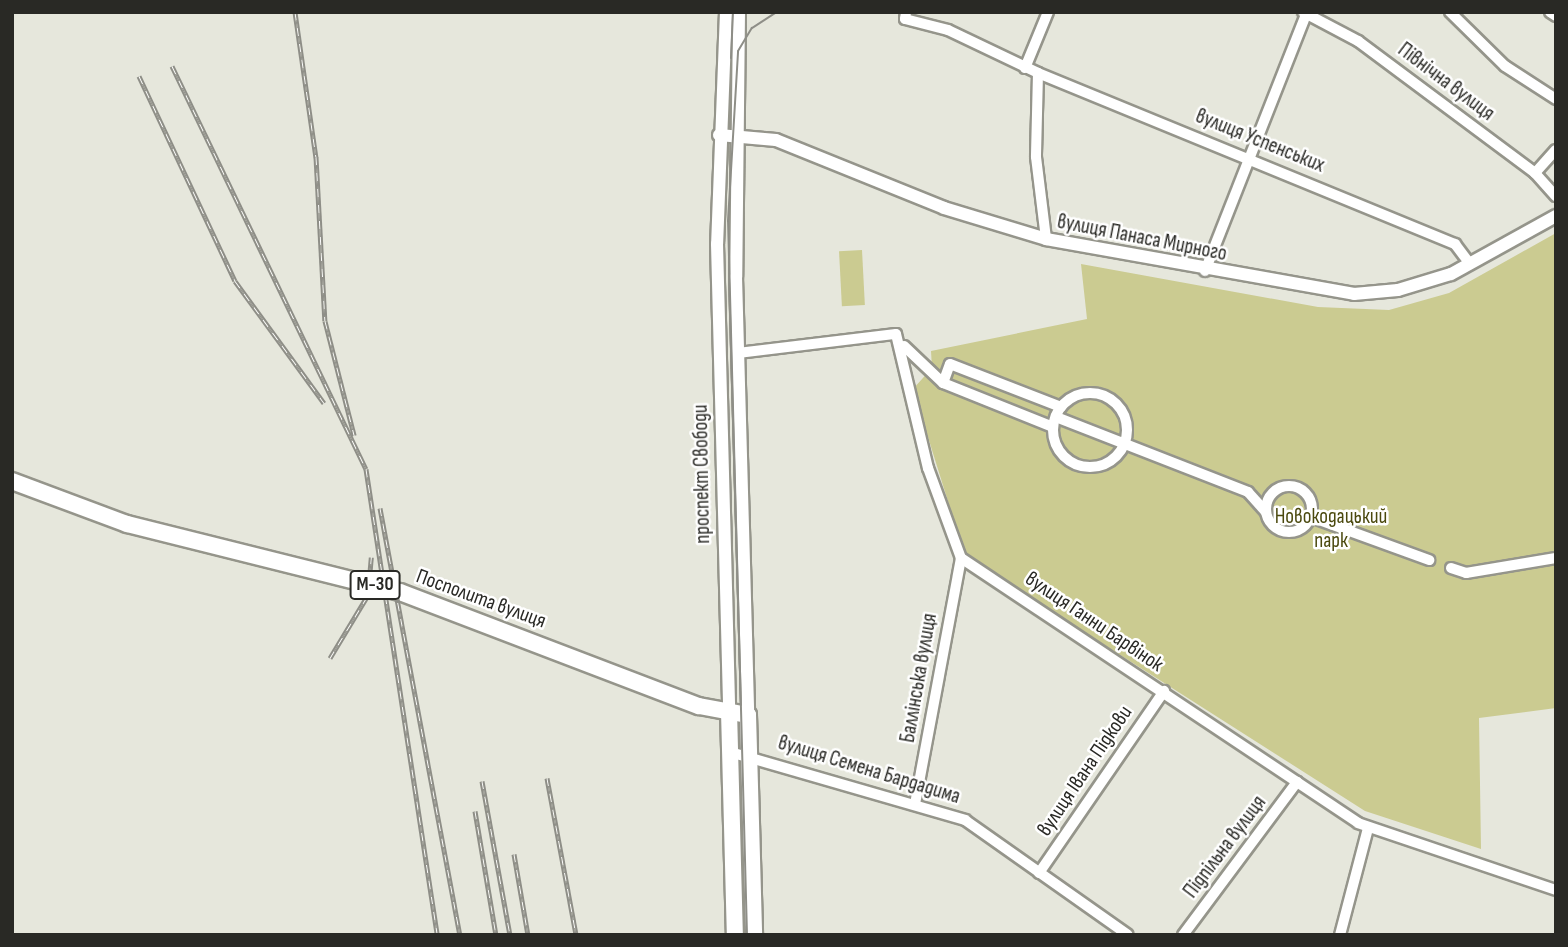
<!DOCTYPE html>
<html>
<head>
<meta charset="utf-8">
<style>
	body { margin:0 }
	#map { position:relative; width:1568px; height:947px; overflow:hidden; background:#e6e7dc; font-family:"Sofia Sans Condensed",sans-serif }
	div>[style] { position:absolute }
	.green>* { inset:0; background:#cbcb91; transform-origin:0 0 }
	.roads { filter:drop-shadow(2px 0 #95958b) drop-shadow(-2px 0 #95958b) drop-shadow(0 2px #95958b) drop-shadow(0 -2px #95958b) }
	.minor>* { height:10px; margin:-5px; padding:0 5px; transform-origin:5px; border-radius:5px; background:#fff }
	.minor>.ring { margin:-5px; padding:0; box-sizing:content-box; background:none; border:10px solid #fff; border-radius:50% }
	.major>* { height:12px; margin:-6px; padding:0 6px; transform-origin:6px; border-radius:6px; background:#fff }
	.highway>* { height:16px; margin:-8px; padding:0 8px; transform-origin:8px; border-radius:8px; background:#fff }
	.tram>* { height:2px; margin:-1px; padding:0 1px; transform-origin:1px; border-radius:1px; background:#8e8e87 }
	.rail>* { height:5px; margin-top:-2.5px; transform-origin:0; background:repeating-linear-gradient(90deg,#fff 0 8px,#8e8e87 0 16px); box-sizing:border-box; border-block:2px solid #8e8e87 }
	span { translate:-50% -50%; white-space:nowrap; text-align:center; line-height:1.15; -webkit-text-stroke:5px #fff; paint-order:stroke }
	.shield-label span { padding:2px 5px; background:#fff; border:2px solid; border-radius:5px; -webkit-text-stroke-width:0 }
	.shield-label { font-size:19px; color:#292925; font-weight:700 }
	.street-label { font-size:21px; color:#292925 }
	.park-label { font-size:21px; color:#4b490e }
	.frame { position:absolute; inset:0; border:14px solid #292925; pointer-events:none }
</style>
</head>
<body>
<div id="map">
	<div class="green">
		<i style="clip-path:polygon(1556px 233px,1556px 708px,1479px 718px,1481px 849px,1365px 811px,965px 556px,913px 389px,932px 368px,931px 351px,1087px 319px,1081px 264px,1318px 307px,1389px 310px,1449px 293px)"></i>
		<i style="left:862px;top:250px;width:55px;height:23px;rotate:87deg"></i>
	</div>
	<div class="roads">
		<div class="minor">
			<i style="left:906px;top:12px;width:7px;rotate:98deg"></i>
			<i style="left:905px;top:19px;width:44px;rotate:14.3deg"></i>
			<i style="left:948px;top:30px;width:100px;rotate:25.5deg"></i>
			<i style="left:1038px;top:73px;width:451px;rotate:22.3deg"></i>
			<i style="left:1455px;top:244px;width:25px;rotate:53deg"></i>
			<i style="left:1303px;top:12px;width:62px;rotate:27.8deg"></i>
			<i style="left:1358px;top:41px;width:221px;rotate:36.7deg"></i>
			<i style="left:1535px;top:173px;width:31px;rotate:48deg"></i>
			<i style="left:1450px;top:12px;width:77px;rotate:44.5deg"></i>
			<i style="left:1505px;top:66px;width:61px;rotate:32.9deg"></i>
			<i style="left:1550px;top:12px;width:7px;rotate:34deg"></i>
			<i style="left:1025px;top:68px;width:61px;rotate:-67.7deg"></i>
			<i style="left:1038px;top:73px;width:84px;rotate:91.4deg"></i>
			<i style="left:1036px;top:157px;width:83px;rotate:83deg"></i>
			<i style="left:1535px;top:173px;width:31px;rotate:-48deg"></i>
			<i style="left:1205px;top:271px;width:278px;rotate:-68.5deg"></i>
			<i style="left:904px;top:346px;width:54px;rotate:43.5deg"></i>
			<i style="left:738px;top:353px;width:159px;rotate:-6.9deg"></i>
			<i style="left:896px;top:334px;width:138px;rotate:76.6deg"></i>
			<i style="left:928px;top:468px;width:96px;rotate:69.9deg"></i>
			<i style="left:961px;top:558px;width:477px;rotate:33.7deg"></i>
			<i style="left:1358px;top:823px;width:209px;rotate:18.7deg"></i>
			<i class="ring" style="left:1053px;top:393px;width:64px;height:64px"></i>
			<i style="left:1056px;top:417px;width:206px;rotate:21.3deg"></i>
			<i style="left:1248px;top:492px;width:27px;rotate:48deg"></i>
			<i style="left:1053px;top:427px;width:118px;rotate:-158.2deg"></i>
			<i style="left:943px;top:383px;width:20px;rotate:-70deg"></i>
			<i style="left:950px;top:364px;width:119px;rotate:21.2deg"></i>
			<i class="ring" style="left:1266px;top:486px;width:36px;height:36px"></i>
			<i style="left:1311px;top:517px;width:126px;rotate:20deg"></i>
			<i style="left:1451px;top:568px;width:16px;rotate:18deg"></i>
			<i style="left:1466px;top:573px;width:91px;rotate:-9.5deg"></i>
			<i style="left:730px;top:752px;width:245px;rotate:16.1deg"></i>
			<i style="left:965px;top:820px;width:199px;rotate:35.2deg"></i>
			<i style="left:915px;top:804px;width:250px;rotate:-79.4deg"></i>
			<i style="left:1039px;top:873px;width:221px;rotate:-55.5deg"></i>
			<i style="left:1183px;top:935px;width:191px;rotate:-53.3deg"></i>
			<i style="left:1340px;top:935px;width:111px;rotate:-75.3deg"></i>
		</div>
		<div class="major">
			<i style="left:726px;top:12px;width:232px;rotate:92.2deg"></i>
			<i style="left:717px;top:244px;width:467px;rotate:88.5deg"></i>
			<i style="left:739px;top:12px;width:265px;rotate:90.6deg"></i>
			<i style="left:736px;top:277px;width:438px;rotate:88.4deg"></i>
			<i style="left:719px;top:135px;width:57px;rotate:5deg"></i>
			<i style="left:776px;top:140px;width:181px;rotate:22deg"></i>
			<i style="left:944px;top:208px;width:107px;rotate:16.9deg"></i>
			<i style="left:1046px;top:239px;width:313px;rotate:10.1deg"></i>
			<i style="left:1354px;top:294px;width:44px;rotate:-5.2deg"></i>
			<i style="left:1398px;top:290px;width:55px;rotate:-16.8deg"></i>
			<i style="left:1451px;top:274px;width:120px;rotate:-28.9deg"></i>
		</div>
		<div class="highway">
			<i style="left:12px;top:481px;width:123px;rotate:20.5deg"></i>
			<i style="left:127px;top:524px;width:281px;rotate:14deg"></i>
			<i style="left:400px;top:592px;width:320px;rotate:20.9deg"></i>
			<i style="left:699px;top:706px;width:50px;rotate:10.4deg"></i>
			<i style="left:748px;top:715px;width:220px;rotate:88.4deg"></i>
			<i style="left:729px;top:711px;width:224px;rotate:88.5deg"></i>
		</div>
	</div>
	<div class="tram">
		<i style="left:731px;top:58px;width:46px;rotate:-87.5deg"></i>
		<i style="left:747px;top:935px;width:714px;rotate:-91.52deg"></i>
		<i style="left:728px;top:221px;width:170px;rotate:-86.6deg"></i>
		<i style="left:738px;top:51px;width:27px;rotate:-59deg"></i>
		<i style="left:752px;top:28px;width:30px;rotate:-33deg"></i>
	</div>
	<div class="rail">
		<i style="left:295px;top:12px;width:147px;rotate:81.8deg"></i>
		<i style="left:316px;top:157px;width:164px;rotate:86.9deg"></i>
		<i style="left:325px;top:321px;width:118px;rotate:75.7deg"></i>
		<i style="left:172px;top:66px;width:447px;rotate:64.3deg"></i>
		<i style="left:366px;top:469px;width:471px;rotate:81.3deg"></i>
		<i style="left:139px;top:76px;width:226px;rotate:64.9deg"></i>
		<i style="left:235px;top:281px;width:151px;rotate:53.9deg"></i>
		<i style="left:380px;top:508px;width:434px;rotate:79.4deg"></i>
		<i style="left:330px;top:658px;width:74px;rotate:-58.9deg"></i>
		<i style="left:368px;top:595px;width:38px;rotate:-85deg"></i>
		<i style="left:547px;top:778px;width:160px;rotate:79.5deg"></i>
		<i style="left:482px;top:781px;width:157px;rotate:79.7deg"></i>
		<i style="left:475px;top:811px;width:126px;rotate:80.4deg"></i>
		<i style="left:514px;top:854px;width:82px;rotate:80.2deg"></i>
	</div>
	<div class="shield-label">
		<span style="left:375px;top:585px">М-30</span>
	</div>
	<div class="street-label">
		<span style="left:1446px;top:82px;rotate:37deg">Північна вулиця</span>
		<span style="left:1260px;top:141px;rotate:22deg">вулиця Успенських</span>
		<span style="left:1142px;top:238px;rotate:11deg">вулиця Панаса Мирного</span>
		<span style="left:702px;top:474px;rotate:-91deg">проспект Свободи</span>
		<span style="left:481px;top:599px;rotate:20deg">Посполита вулиця</span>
		<span style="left:1094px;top:622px;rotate:34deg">вулиця Ганни Барвінок</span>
		<span style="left:919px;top:678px;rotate:-80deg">Баллінська вулиця</span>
		<span style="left:869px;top:770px;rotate:17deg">вулиця Семена Бардадима</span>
		<span style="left:1085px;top:771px;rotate:-56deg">вулиця Івана Підкови</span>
		<span style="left:1225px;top:847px;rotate:-53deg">Підпільна вулиця</span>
	</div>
	<div class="park-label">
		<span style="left:1331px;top:529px">Новокодацький<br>парк</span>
	</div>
	<div class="frame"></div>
</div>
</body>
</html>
